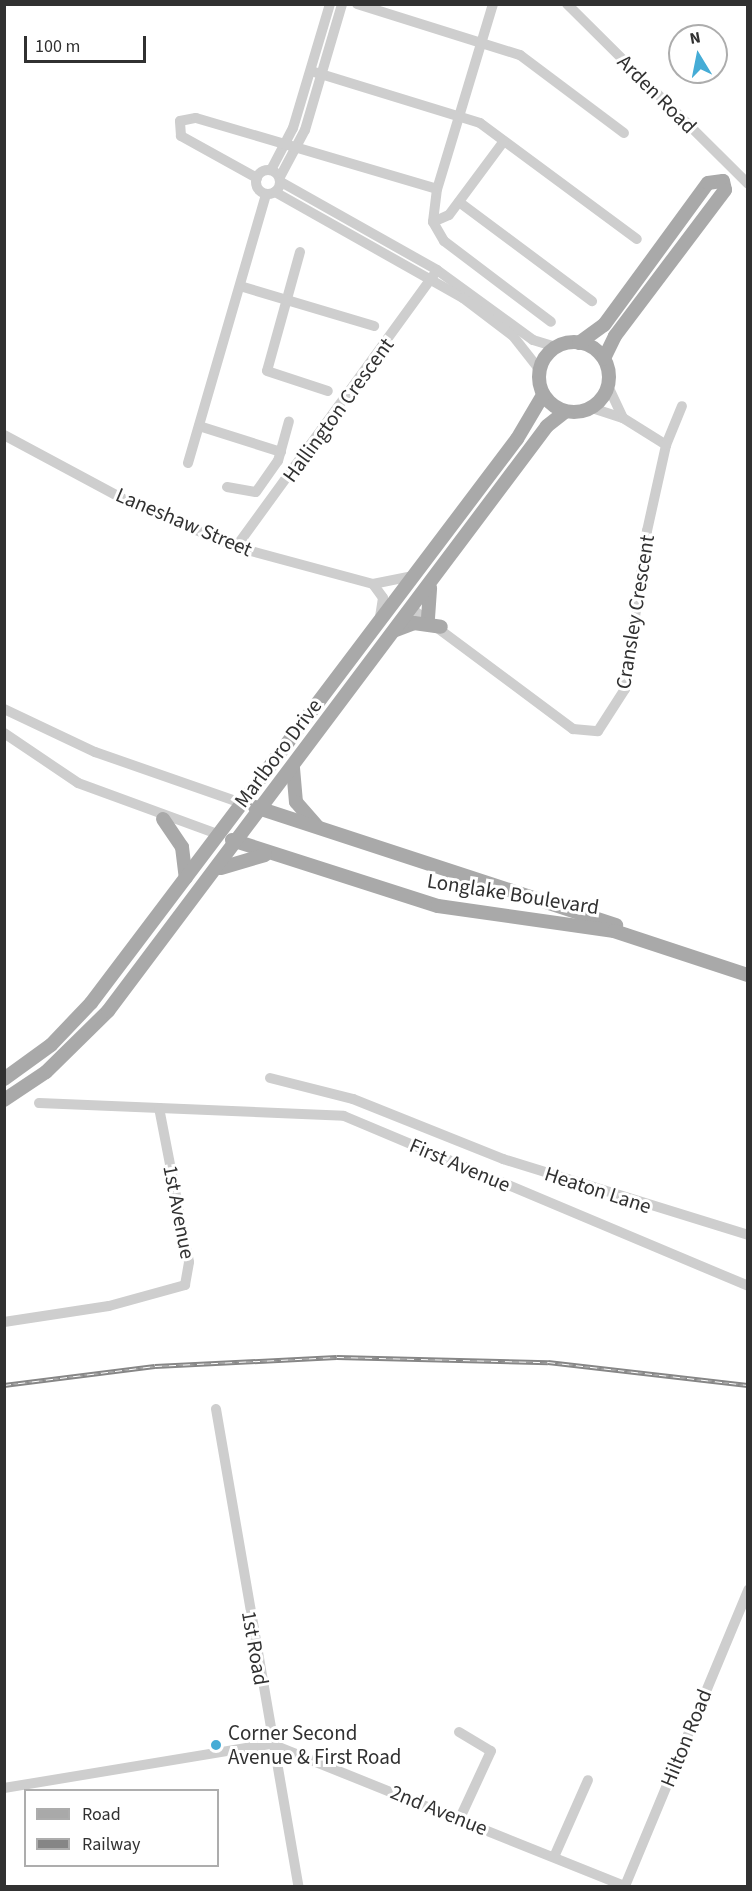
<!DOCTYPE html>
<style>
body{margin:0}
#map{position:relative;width:752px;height:1891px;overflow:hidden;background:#fff;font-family:"Source Sans 3",sans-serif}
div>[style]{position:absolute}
.minor>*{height:10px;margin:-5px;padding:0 5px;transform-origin:5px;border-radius:5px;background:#cecece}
.minor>.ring{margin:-5px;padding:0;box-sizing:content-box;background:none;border:10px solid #cecece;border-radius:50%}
.major>*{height:14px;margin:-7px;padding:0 7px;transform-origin:7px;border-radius:7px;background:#a9a9a9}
.major>.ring{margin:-7px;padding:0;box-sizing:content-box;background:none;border:14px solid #a9a9a9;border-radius:50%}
.rail>*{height:4.5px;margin-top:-2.25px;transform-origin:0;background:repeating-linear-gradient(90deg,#fff 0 7px,#868686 0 14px);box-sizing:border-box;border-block:2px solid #868686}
.dots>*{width:16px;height:16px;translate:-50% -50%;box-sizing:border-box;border:3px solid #fff;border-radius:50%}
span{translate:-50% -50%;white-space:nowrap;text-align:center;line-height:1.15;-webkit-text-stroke:6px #fff;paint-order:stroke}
.street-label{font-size:21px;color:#313131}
.poi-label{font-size:21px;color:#313131}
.left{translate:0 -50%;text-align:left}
.frame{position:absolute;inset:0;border:6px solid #313131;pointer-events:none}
.legend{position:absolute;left:24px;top:1789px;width:195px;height:78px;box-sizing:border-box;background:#fff;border:2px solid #adadad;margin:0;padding:8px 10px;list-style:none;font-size:18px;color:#313131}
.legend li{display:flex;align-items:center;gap:12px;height:30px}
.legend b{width:30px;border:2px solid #adadad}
.north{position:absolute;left:668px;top:24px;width:60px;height:60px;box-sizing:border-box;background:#fff;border:2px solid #adadad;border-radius:50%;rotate:350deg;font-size:16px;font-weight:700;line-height:24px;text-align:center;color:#313131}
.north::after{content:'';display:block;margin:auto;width:21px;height:27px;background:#45acd6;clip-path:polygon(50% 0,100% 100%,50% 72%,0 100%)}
.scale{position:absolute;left:24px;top:36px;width:122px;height:27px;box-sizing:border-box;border:3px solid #313131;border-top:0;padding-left:8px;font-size:18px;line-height:21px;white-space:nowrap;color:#313131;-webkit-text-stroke:4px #fff;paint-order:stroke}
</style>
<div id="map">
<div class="minor">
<i style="left:357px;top:4px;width:171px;rotate:17.4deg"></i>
<i style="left:520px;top:55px;width:130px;rotate:36.9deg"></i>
<i style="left:493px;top:4px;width:193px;rotate:106.8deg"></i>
<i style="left:437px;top:189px;width:33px;rotate:97deg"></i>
<i style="left:433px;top:222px;width:22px;rotate:60deg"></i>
<i style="left:444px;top:241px;width:134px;rotate:37.1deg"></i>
<i style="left:567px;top:4px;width:255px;rotate:44.8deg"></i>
<i style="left:311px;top:71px;width:177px;rotate:17.1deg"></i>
<i style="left:480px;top:123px;width:195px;rotate:36.5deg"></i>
<i class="ring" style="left:256px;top:170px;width:14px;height:14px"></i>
<i style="left:271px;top:170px;width:47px;rotate:-62.4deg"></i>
<i style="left:293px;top:128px;width:129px;rotate:-73.4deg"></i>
<i style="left:280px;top:177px;width:53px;rotate:-62deg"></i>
<i style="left:305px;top:130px;width:131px;rotate:-73.6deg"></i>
<i style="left:257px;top:178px;width:87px;rotate:-151.1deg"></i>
<i style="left:181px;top:136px;width:15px;rotate:-94deg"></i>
<i style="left:180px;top:121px;width:16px;rotate:-11deg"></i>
<i style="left:196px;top:118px;width:251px;rotate:16.4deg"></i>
<i style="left:281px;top:182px;width:179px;rotate:29.4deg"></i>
<i style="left:437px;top:270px;width:119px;rotate:36.1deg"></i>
<i style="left:533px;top:340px;width:24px;rotate:17deg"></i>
<i style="left:275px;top:192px;width:216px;rotate:29.4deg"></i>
<i style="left:463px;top:298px;width:63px;rotate:37.2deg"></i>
<i style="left:513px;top:336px;width:42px;rotate:51.8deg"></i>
<i style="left:459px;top:202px;width:166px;rotate:36.7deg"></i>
<i style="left:433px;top:222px;width:17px;rotate:-24deg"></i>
<i style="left:449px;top:215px;width:92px;rotate:-53.4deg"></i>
<i style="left:300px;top:252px;width:123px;rotate:105.5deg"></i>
<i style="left:267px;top:371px;width:64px;rotate:18.2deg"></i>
<i style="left:240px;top:286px;width:140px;rotate:16.6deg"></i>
<i style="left:608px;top:386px;width:35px;rotate:65deg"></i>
<i style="left:592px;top:408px;width:33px;rotate:18deg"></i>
<i style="left:623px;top:418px;width:51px;rotate:32.1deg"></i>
<i style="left:199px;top:426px;width:86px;rotate:17.6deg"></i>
<i style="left:4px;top:435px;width:137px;rotate:28.2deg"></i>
<i style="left:125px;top:500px;width:121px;rotate:22.9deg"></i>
<i style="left:236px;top:547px;width:142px;rotate:15.1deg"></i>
<i style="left:373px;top:584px;width:41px;rotate:-11.3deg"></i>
<i style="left:188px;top:463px;width:280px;rotate:-73.8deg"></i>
<i style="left:227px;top:487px;width:29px;rotate:10deg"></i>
<i style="left:256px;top:492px;width:38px;rotate:-55deg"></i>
<i style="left:278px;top:461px;width:41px;rotate:-74.6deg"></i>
<i style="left:236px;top:547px;width:342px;rotate:-54deg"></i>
<i style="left:373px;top:584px;width:17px;rotate:54deg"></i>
<i style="left:383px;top:598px;width:19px;rotate:99deg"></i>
<i style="left:412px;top:609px;width:201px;rotate:36.7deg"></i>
<i style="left:573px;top:729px;width:25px;rotate:5deg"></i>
<i style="left:598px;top:731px;width:50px;rotate:-57.3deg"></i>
<i style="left:625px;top:689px;width:160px;rotate:-82.1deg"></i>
<i style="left:647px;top:531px;width:88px;rotate:-77.5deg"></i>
<i style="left:666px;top:445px;width:42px;rotate:-67.7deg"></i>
<i style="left:4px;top:709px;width:101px;rotate:25.3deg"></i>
<i style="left:95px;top:752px;width:158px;rotate:19.2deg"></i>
<i style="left:4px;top:733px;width:89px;rotate:34deg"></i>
<i style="left:78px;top:783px;width:151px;rotate:20.1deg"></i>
<i style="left:270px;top:1078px;width:86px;rotate:14.2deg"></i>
<i style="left:353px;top:1099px;width:162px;rotate:21.8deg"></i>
<i style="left:503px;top:1159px;width:257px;rotate:17.2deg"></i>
<i style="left:39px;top:1103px;width:305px;rotate:2.4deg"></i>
<i style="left:344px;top:1116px;width:438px;rotate:22.8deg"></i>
<i style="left:4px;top:1322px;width:106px;rotate:-8.7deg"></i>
<i style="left:109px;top:1306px;width:79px;rotate:-15.4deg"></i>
<i style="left:185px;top:1285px;width:23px;rotate:-80deg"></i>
<i style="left:189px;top:1262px;width:157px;rotate:-101deg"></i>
<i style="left:216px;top:1409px;width:484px;rotate:80.2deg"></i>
<i style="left:459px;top:1732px;width:37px;rotate:31deg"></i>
<i style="left:491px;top:1751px;width:74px;rotate:114.8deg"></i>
<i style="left:4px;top:1788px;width:271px;rotate:-9.4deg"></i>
<i style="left:271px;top:1744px;width:380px;rotate:21.9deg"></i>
<i style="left:554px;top:1857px;width:84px;rotate:-66.2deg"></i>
<i style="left:625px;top:1886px;width:321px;rotate:-67.4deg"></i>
</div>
<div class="major">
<i class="ring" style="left:539px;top:342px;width:56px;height:56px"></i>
<i style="left:579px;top:343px;width:31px;rotate:-36deg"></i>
<i style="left:604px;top:325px;width:176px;rotate:-53.8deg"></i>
<i style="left:708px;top:183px;width:15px;rotate:-8deg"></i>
<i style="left:723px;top:181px;width:9px;rotate:77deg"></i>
<i style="left:725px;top:190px;width:183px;rotate:127deg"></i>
<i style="left:615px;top:336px;width:25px;rotate:116deg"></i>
<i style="left:428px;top:618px;width:30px;rotate:-86deg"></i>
<i style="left:396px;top:630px;width:19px;rotate:-21deg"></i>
<i style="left:414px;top:623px;width:27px;rotate:8deg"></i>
<i style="left:293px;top:768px;width:34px;rotate:85deg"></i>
<i style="left:296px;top:802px;width:32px;rotate:49deg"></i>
<i style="left:255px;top:807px;width:380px;rotate:18.1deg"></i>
<i style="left:163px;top:819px;width:34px;rotate:56deg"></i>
<i style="left:182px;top:847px;width:31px;rotate:83deg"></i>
<i style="left:232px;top:840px;width:216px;rotate:17.8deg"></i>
<i style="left:438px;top:906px;width:178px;rotate:8.1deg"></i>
<i style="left:614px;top:931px;width:141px;rotate:18.2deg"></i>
<i style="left:221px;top:868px;width:46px;rotate:-16.5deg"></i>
<i style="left:4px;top:1079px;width:58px;rotate:-35.9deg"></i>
<i style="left:51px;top:1045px;width:58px;rotate:-46.4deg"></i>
<i style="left:91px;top:1003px;width:707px;rotate:-52.94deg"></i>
<i style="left:517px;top:439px;width:51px;rotate:-59.4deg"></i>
<i style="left:4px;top:1100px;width:50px;rotate:-33.7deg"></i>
<i style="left:46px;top:1072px;width:87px;rotate:-44.5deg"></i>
<i style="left:108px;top:1011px;width:731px;rotate:-53.11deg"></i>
<i style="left:547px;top:426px;width:23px;rotate:-38deg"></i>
</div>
<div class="rail">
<i style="left:4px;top:1385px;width:152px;rotate:-7.2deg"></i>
<i style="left:155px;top:1366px;width:182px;rotate:-2.8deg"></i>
<i style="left:337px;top:1357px;width:211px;rotate:1.4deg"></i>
<i style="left:548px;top:1362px;width:201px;rotate:6.6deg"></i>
</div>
<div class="dots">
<i style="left:216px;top:1745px;background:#45acd6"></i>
</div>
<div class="street-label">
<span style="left:657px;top:94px;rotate:45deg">Arden Road</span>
<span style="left:338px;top:410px;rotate:-54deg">Hallington Crescent</span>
<span style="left:184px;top:522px;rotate:23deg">Laneshaw Street</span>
<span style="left:635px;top:612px;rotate:-81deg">Cransley Crescent</span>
<span style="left:278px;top:753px;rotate:-53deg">Marlboro Drive</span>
<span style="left:513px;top:894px;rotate:9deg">Longlake Boulevard</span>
<span style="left:460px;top:1165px;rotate:23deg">First Avenue</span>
<span style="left:598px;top:1190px;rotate:18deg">Heaton Lane</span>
<span style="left:179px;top:1212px;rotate:79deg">1st Avenue</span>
<span style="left:255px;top:1648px;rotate:80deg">1st Road</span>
<span style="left:686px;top:1738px;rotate:-68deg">Hilton Road</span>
<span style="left:439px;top:1810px;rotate:22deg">2nd Avenue</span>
</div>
<div class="poi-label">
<span class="left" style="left:228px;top:1745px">Corner Second<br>Avenue &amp; First Road</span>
</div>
<div class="frame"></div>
<ul class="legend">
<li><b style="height:8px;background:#a9a9a9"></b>Road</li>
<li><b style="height:8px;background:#868686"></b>Railway</li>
</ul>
<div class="north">N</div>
<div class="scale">100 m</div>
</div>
